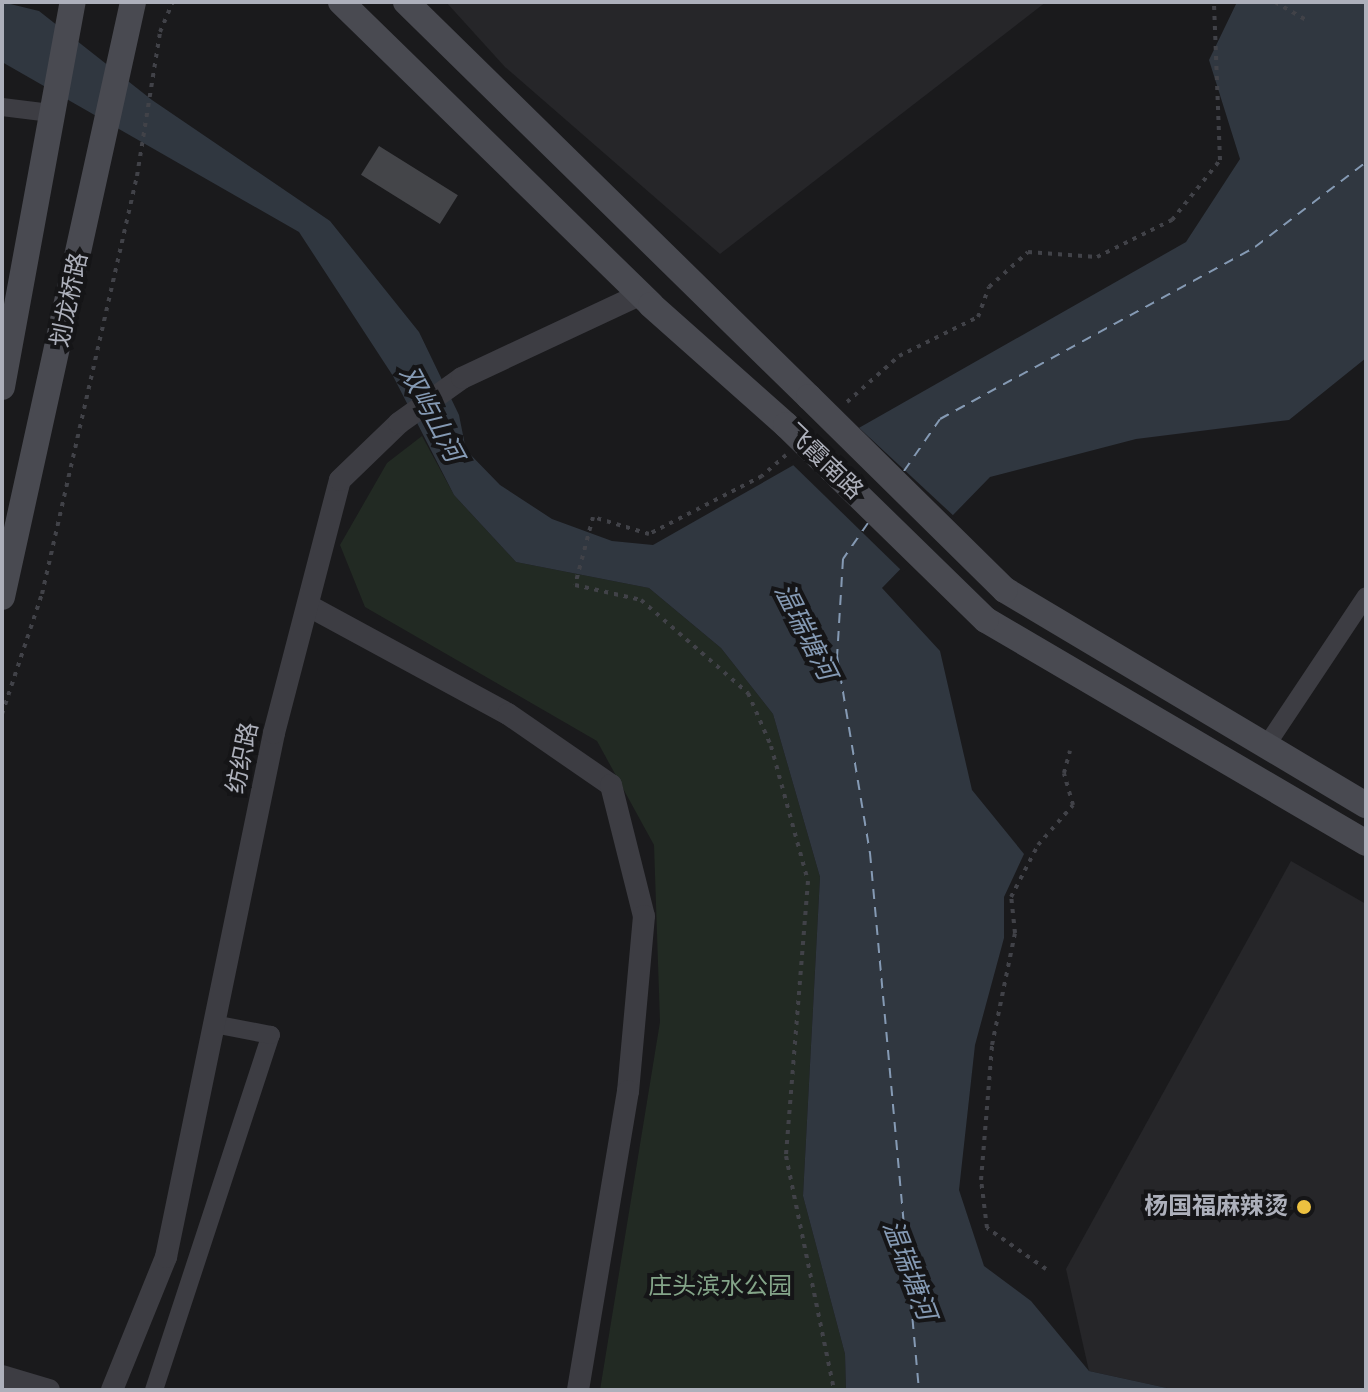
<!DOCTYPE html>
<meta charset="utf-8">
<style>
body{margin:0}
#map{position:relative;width:1368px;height:1392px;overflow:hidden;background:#1a1a1c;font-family:"Fira Sans Condensed","Noto Sans SC",sans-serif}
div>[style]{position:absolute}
.built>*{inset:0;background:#262629}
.green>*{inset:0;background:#222a23}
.water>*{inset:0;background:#303740}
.pier>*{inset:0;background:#1a1a1c}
.ferry>*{height:2px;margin-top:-1px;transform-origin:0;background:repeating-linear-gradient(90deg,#859ab4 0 10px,transparent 0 18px)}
.building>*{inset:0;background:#444549;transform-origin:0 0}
.path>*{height:4px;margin-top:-2px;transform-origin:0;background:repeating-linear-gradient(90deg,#414248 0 4px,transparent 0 10px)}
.minor>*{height:18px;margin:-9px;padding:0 9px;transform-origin:9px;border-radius:9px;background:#3d3d43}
.tertiary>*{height:22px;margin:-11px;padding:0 11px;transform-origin:11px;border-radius:11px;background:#3d3d43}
.secondary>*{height:26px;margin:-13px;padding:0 13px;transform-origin:13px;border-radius:13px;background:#494a51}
.secondary-bridge>*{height:26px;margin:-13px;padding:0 13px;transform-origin:13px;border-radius:13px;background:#494a51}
.dots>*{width:22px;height:22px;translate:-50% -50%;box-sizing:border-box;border:4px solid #151517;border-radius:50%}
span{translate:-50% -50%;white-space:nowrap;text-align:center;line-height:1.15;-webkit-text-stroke:8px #151517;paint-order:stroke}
.street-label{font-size:24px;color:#adb0bb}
.poi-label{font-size:24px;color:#adb0bb;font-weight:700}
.right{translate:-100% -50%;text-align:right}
.park-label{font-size:24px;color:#84a589}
.water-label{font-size:26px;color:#859ab4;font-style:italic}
.frame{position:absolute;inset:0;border:4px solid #adb0bb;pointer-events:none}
</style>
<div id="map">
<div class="built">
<i style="clip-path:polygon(446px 2px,1046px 2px,720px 254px,505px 67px)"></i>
<i style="clip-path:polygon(1291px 861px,1366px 904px,1366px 1390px,1176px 1390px,1089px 1371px,1066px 1269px)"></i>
</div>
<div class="green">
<i style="clip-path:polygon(422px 436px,454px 495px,516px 562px,649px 588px,721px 648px,773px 714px,820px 877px,803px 1196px,845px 1354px,846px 1390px,600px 1390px,660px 1022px,654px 845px,597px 741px,365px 607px,340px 545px,387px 463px)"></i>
</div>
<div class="water">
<i style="clip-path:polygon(2px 2px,39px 11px,152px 100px,330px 221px,419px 332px,459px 415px,466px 450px,500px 485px,552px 519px,612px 541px,653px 545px,1186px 242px,1240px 159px,1209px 60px,1237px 2px,1366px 2px,1366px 358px,1289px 420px,1136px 439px,990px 477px,882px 588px,940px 651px,972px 790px,1024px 854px,1004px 897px,1004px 938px,975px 1045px,959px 1190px,984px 1266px,1031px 1301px,1089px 1371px,1176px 1390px,846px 1390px,845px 1354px,803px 1196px,820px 877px,773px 714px,721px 648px,649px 588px,516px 562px,454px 495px,393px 376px,299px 232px,2px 62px)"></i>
</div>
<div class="pier">
<i style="clip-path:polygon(856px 425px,956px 518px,903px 572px,790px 462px)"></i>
</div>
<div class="ferry">
<i style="left:904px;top:471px;width:63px;rotate:-55.3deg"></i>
<i style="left:940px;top:419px;width:359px;rotate:-28.6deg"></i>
<i style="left:1255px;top:247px;width:140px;rotate:-37.4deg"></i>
<i style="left:868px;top:523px;width:44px;rotate:124.8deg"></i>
<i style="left:843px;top:559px;width:97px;rotate:93.5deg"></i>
<i style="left:837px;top:656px;width:200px;rotate:80.5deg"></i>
<i style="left:870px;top:853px;width:539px;rotate:84.79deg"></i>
</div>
<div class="building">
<i style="left:379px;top:146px;width:93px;height:34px;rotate:32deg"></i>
</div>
<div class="path">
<i style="left:1275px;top:2px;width:39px;rotate:30deg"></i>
<i style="left:847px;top:402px;width:69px;rotate:-41.5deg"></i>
<i style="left:899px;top:356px;width:88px;rotate:-26.3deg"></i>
<i style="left:978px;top:317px;width:32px;rotate:-70deg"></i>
<i style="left:989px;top:287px;width:52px;rotate:-41.9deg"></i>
<i style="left:1028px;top:252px;width:69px;rotate:4.1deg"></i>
<i style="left:1097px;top:257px;width:84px;rotate:-26.3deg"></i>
<i style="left:1172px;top:220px;width:77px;rotate:-51.3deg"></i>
<i style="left:1220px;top:160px;width:158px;rotate:-92.2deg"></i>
<i style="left:786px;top:455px;width:32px;rotate:139deg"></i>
<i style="left:762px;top:476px;width:127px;rotate:152.8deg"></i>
<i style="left:649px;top:534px;width:59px;rotate:-163.1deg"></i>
<i style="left:593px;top:517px;width:70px;rotate:104.8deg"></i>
<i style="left:575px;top:585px;width:68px;rotate:12.8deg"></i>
<i style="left:641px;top:600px;width:142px;rotate:41deg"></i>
<i style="left:748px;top:693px;width:58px;rotate:66.5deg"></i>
<i style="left:771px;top:746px;width:140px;rotate:74.7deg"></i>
<i style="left:808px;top:881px;width:276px;rotate:94.6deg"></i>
<i style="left:786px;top:1156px;width:239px;rotate:78.4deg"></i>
<i style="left:2px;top:714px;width:126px;rotate:-71.6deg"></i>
<i style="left:42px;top:594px;width:429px;rotate:-77.2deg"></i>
<i style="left:137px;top:176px;width:146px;rotate:-80.9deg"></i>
<i style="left:160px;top:32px;width:33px;rotate:-67deg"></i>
<i style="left:1046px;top:1269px;width:72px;rotate:-145.2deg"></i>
<i style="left:987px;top:1228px;width:48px;rotate:-97.1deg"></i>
<i style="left:981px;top:1180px;width:135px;rotate:-85.3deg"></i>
<i style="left:992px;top:1045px;width:114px;rotate:-78.4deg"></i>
<i style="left:1015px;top:933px;width:36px;rotate:-96deg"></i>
<i style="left:1011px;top:897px;width:59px;rotate:-62.6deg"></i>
<i style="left:1038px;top:845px;width:53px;rotate:-48.8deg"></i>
<i style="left:1073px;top:805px;width:33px;rotate:-106deg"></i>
<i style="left:1064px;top:773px;width:23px;rotate:-75deg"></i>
</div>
<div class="minor">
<i style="left:2px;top:107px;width:49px;rotate:7deg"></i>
<i style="left:1266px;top:746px;width:180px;rotate:-56.3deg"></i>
<i style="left:154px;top:1390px;width:374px;rotate:-71.8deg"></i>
<i style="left:271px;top:1035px;width:53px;rotate:-169.1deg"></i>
</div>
<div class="tertiary">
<i style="left:309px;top:606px;width:226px;rotate:28.5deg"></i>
<i style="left:508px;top:714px;width:125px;rotate:34.6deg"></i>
<i style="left:611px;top:785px;width:135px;rotate:75.9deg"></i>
<i style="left:644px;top:916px;width:176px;rotate:95.2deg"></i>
<i style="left:628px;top:1091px;width:303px;rotate:99.5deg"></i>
<i style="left:2px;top:1376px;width:49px;rotate:16.6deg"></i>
<i style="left:112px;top:1390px;width:144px;rotate:-67.9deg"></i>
<i style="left:166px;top:1257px;width:535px;rotate:-78.35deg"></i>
<i style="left:274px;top:733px;width:261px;rotate:-75.4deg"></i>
<i style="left:340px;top:480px;width:82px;rotate:-44deg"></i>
<i style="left:399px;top:423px;width:77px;rotate:-35.5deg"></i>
<i style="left:462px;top:378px;width:198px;rotate:-25.1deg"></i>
</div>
<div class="secondary">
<i style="left:341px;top:2px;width:433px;rotate:44.3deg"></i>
<i style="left:651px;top:305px;width:181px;rotate:41.6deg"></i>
<i style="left:406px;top:2px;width:564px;rotate:44.43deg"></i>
<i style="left:2px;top:387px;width:391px;rotate:-79.6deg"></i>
<i style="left:1005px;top:590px;width:420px;rotate:30.8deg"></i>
<i style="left:2px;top:597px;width:609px;rotate:-77.58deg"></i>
<i style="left:986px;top:620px;width:441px;rotate:30.4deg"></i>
</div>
<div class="secondary-bridge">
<i style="left:809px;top:397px;width:275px;rotate:44.6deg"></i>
<i style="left:786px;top:425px;width:279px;rotate:44.3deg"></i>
</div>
<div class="dots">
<i style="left:1304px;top:1207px;background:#edc140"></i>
</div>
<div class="street-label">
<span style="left:70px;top:300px;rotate:-78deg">划龙桥路</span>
<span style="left:824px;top:462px;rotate:44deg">飞霞南路</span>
<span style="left:243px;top:758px;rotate:-78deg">纺织路</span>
</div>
<div class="poi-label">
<span class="right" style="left:1288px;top:1207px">杨国福麻辣烫</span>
</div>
<div class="park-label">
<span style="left:720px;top:1287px">庄头滨水公园</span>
</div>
<div class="water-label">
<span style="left:431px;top:414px;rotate:62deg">双屿山河</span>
<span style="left:805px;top:632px;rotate:63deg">温瑞塘河</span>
<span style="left:909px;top:1270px;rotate:69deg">温瑞塘河</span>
</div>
<div class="frame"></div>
</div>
